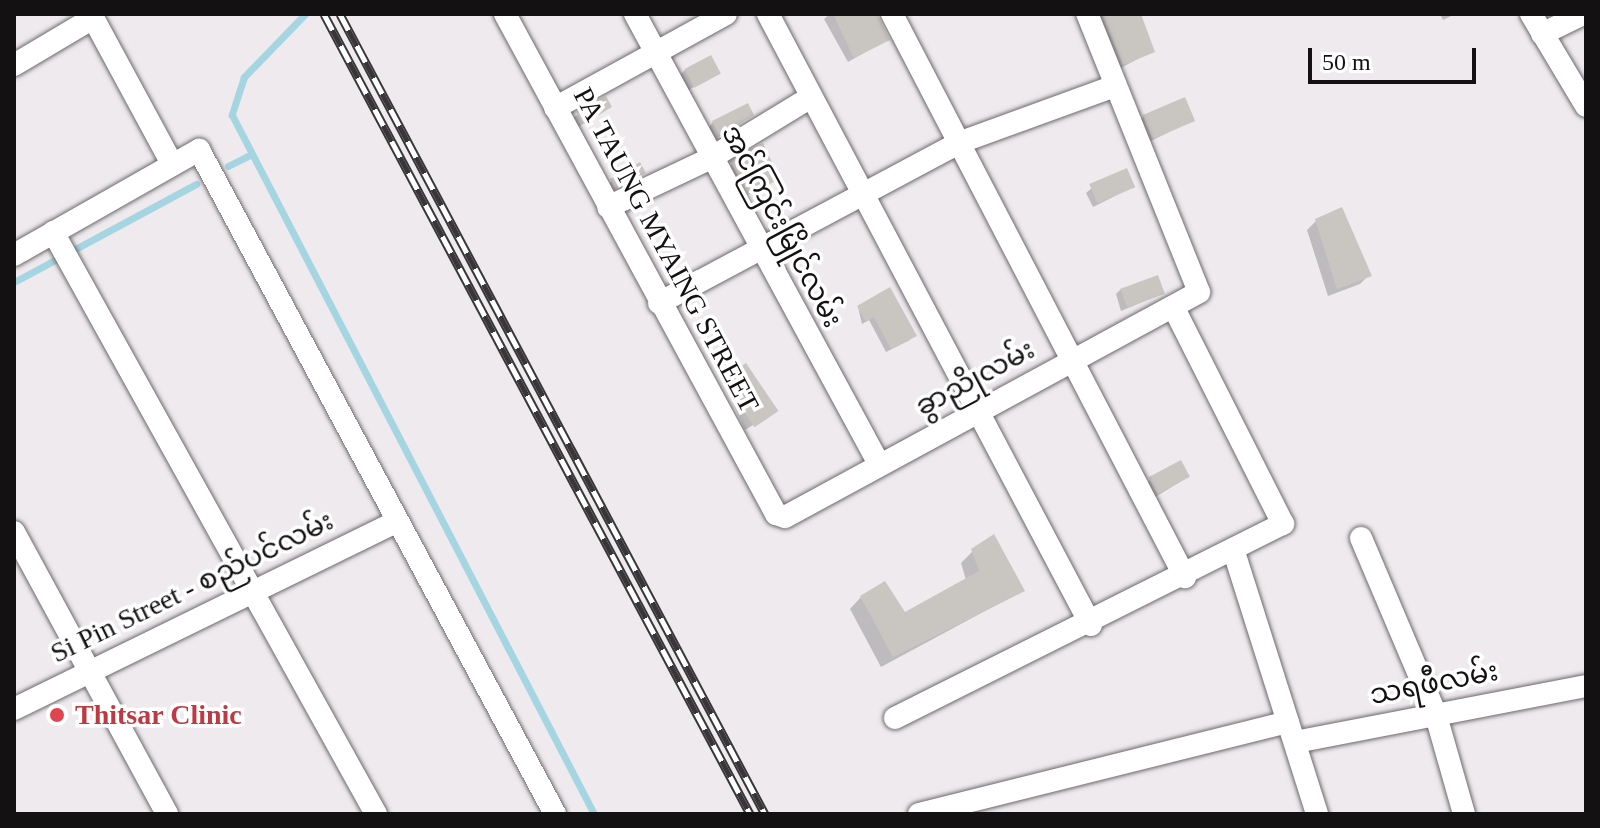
<!DOCTYPE html>
<meta charset="utf-8">
<style>
body{margin:0}
#map{position:relative;width:1600px;height:828px;overflow:hidden;background:#eeeaee;font-family:"Times New Roman","Noto Sans Myanmar",serif}
div>[style]{position:absolute}
.shadow>*{inset:0;background:#0003}
.stream>*{height:7px;margin:-3.5px;padding:0 3.5px;transform-origin:3.5px;border-radius:3.5px;background:#a5d5e1}
.building>*{inset:0;background:#c9c6c2;transform-origin:0 0}
.roads{filter:drop-shadow(0 0 2px #6d696c) drop-shadow(0 0 2px #6d696c)}
.minor>*{height:22px;margin:-11px;padding:0 11px;transform-origin:11px;border-radius:11px;background:#fff}
.rail>*{height:9px;margin-top:-4.5px;transform-origin:0;background:repeating-linear-gradient(90deg,#fff 0 18px,#383637 0 36px);box-sizing:border-box;border-block:2px solid #383637}
.dots>*{width:22px;height:22px;translate:-50% -50%;box-sizing:border-box;border:4px solid #fff;border-radius:50%}
span{translate:-50% -50%;white-space:nowrap;text-align:center;line-height:1.15;-webkit-text-stroke:7px #fff;paint-order:stroke}
.street-label{font-size:28px;color:#131112}
.health-label{font-size:28px;color:#be3a42;font-weight:700}
.left{translate:0 -50%;text-align:left}
.frame{position:absolute;inset:0;border:16px solid #131112;pointer-events:none}
.scale{position:absolute;left:1308px;top:48px;width:168px;height:36px;box-sizing:border-box;border:4px solid #131112;border-top:0;padding-left:10px;font-size:24px;line-height:28px;white-space:nowrap;color:#131112;-webkit-text-stroke:6px #fff;paint-order:stroke}
</style>
<div id="map">
<div class="shadow">
<i style="clip-path:polygon(830px 14px,873px 14px,887px 40px,848px 62px,824px 19px)"></i>
<i style="clip-path:polygon(1085px 14px,1139px 14px,1153px 51px,1113px 72px)"></i>
<i style="clip-path:polygon(1440px 14px,1455px 14px,1443px 20px)"></i>
<i style="clip-path:polygon(685px 70px,718px 73px,687px 91px,679px 76px)"></i>
<i style="clip-path:polygon(610px 106px,577px 128px,572px 119px,578px 114px)"></i>
<i style="clip-path:polygon(751px 115px,714px 140px,708px 128px,713px 122px)"></i>
<i style="clip-path:polygon(1144px 116px,1193px 120px,1147px 143px,1138px 122px)"></i>
<i style="clip-path:polygon(733px 163px,777px 179px,742px 198px,728px 169px)"></i>
<i style="clip-path:polygon(644px 173px,609px 192px,606px 186px,612px 181px)"></i>
<i style="clip-path:polygon(1133px 187px,1093px 207px,1086px 193px,1092px 188px)"></i>
<i style="clip-path:polygon(1316px 221px,1369px 275px,1360px 284px,1328px 296px,1307px 230px)"></i>
<i style="clip-path:polygon(1121px 289px,1162px 294px,1121px 311px,1116px 294px)"></i>
<i style="clip-path:polygon(858px 307px,910px 340px,886px 352px,869px 320px,862px 324px)"></i>
<i style="clip-path:polygon(722px 378px,776px 411px,745px 430px)"></i>
<i style="clip-path:polygon(1188px 477px,1152px 499px,1145px 485px,1150px 480px)"></i>
<i style="clip-path:polygon(973px 551px,1022px 591px,881px 667px,850px 609px,861px 597px,904px 615px,966px 580px,961px 563px)"></i>
</div>
<div class="stream">
<i style="left:305px;top:14px;width:88px;rotate:134.1deg"></i>
<i style="left:244px;top:77px;width:40px;rotate:108deg"></i>
<i style="left:232px;top:115px;width:787px;rotate:62.62deg"></i>
<i style="left:228px;top:166px;width:22px;rotate:-27deg"></i>
<i style="left:14px;top:282px;width:207px;rotate:-28.3deg"></i>
</div>
<div class="building">
<i style="clip-path:polygon(833px 14px,877px 14px,890px 40px,854px 58px)"></i>
<i style="clip-path:polygon(1102px 14px,1141px 14px,1155px 52px,1123px 65px)"></i>
<i style="left:711px;top:55px;width:21px;height:30px;rotate:62deg"></i>
<i style="clip-path:polygon(606px 96px,612px 107px,584px 124px,576px 112px)"></i>
<i style="left:1185px;top:97px;width:26px;height:46px;rotate:67deg"></i>
<i style="clip-path:polygon(748px 103px,754px 115px,720px 136px,712px 121px)"></i>
<i style="left:763px;top:143px;width:40px;height:37px;rotate:65deg"></i>
<i style="clip-path:polygon(640px 162px,646px 173px,615px 188px,610px 179px)"></i>
<i style="left:1127px;top:168px;width:21px;height:41px;rotate:67deg"></i>
<i style="clip-path:polygon(1342px 207px,1372px 276px,1337px 289px,1315px 219px)"></i>
<i style="left:1158px;top:275px;width:20px;height:40px;rotate:70deg"></i>
<i style="clip-path:polygon(890px 287px,917px 336px,891px 349px,874px 317px,866px 322px,857px 306px)"></i>
<i style="left:746px;top:363px;width:58px;height:29px;rotate:56deg"></i>
<i style="left:1181px;top:460px;width:19px;height:37px;rotate:62deg"></i>
<i style="clip-path:polygon(994px 534px,1025px 591px,893px 657px,860px 596px,885px 581px,905px 612px,979px 571px,971px 549px)"></i>
</div>
<div class="roads">
<div class="minor">
<i style="left:91px;top:14px;width:170px;rotate:61.6deg"></i>
<i style="left:505px;top:14px;width:569px;rotate:61.54deg"></i>
<i style="left:776px;top:514px;width:9px;rotate:18deg"></i>
<i style="left:785px;top:517px;width:471px;rotate:-28.5deg"></i>
<i style="left:1199px;top:292px;width:300px;rotate:-111.9deg"></i>
<i style="left:635px;top:14px;width:512px;rotate:61.53deg"></i>
<i style="left:768px;top:14px;width:691px;rotate:62.14deg"></i>
<i style="left:892px;top:14px;width:635px;rotate:62.51deg"></i>
<i style="left:1531px;top:14px;width:107px;rotate:59.1deg"></i>
<i style="left:1542px;top:34px;width:46px;rotate:-26deg"></i>
<i style="left:14px;top:65px;width:92px;rotate:-30.7deg"></i>
<i style="left:555px;top:108px;width:195px;rotate:-28.8deg"></i>
<i style="left:608px;top:207px;width:114px;rotate:-25.4deg"></i>
<i style="left:711px;top:158px;width:117px;rotate:-31.4deg"></i>
<i style="left:53px;top:232px;width:666px;rotate:60.97deg"></i>
<i style="left:14px;top:255px;width:213px;rotate:-29.6deg"></i>
<i style="left:199px;top:150px;width:753px;rotate:61.8deg"></i>
<i style="left:659px;top:303px;width:342px;rotate:-28.1deg"></i>
<i style="left:961px;top:142px;width:164px;rotate:-20deg"></i>
<i style="left:14px;top:532px;width:321px;rotate:61.5deg"></i>
<i style="left:1361px;top:538px;width:189px;rotate:67deg"></i>
<i style="left:1435px;top:712px;width:106px;rotate:74.1deg"></i>
<i style="left:1234px;top:552px;width:275px;rotate:72.4deg"></i>
<i style="left:14px;top:709px;width:427px;rotate:-26.1deg"></i>
<i style="left:895px;top:718px;width:434px;rotate:-26.6deg"></i>
<i style="left:1283px;top:524px;width:242px;rotate:-116.8deg"></i>
<i style="left:1295px;top:742px;width:296px;rotate:-10.9deg"></i>
<i style="left:919px;top:814px;width:380px;rotate:-14deg"></i>
</div>
</div>
<div class="rail">
<i style="left:324px;top:14px;width:906px;rotate:61.96deg"></i>
<i style="left:340px;top:14px;width:906px;rotate:62.02deg"></i>
</div>
<div class="dots">
<i style="left:57px;top:715px;background:#e0444e"></i>
</div>
<div class="street-label">
<span style="left:782px;top:226px;rotate:62deg">အင်ကြင်းမြိုင်လမ်း</span>
<span style="left:666px;top:250px;rotate:62deg">PA TAUNG MYAING STREET</span>
<span style="left:975px;top:378px;rotate:-28deg">ခွာညိုလမ်း</span>
<span style="left:192px;top:587px;rotate:-26deg">Si Pin Street - စည်ပင်လမ်း</span>
<span style="left:1434px;top:683px;rotate:-11deg">သရဖီလမ်း</span>
</div>
<div class="health-label">
<span class="left" style="left:75px;top:715px">Thitsar Clinic</span>
</div>
<div class="frame"></div>
<div class="scale">50 m</div>
</div>
